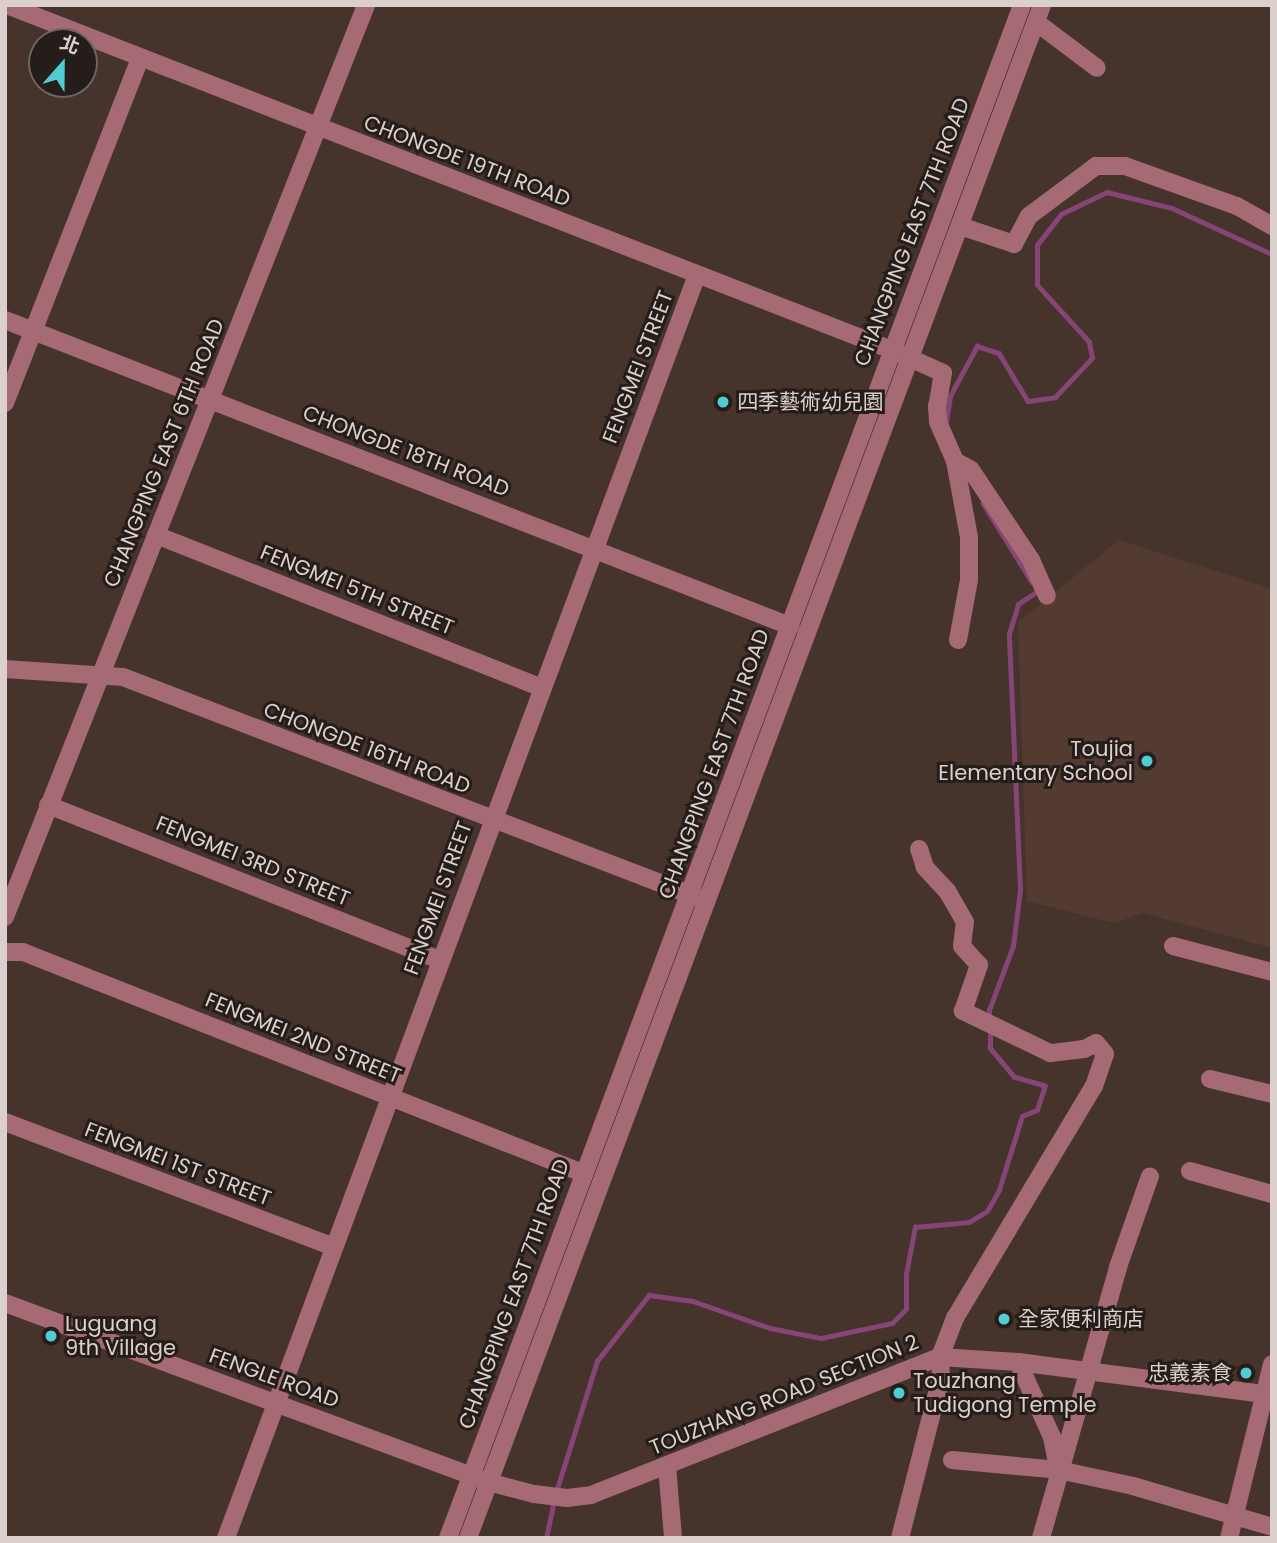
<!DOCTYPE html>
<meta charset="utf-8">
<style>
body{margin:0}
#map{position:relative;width:1277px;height:1543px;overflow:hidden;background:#45332c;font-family:Poppins,"Noto Sans TC",sans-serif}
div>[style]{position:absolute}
.built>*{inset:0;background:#543b32}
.stream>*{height:4.5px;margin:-2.25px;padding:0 2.25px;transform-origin:2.25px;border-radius:2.25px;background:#864576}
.minor>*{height:18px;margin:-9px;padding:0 9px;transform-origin:9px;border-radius:9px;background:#a56a74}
.dots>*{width:19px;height:19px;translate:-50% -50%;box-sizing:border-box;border:4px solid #251d1a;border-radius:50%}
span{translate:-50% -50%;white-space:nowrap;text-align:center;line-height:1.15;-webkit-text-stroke:6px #251d1a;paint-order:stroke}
.street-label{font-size:21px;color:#dcd0cc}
.poi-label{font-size:21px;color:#dcd0cc}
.left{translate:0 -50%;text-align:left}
.right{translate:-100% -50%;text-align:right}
.frame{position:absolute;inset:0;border:7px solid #dcd0cc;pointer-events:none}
.north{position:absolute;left:28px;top:28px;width:70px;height:70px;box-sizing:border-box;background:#251d1a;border:2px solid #6e6561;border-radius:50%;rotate:21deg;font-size:19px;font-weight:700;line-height:28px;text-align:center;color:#dcd0cc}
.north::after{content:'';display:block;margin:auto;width:24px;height:32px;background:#51ccd2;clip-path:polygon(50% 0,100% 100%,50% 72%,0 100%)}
</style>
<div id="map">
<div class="built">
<i style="clip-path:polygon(1119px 540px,1272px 589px,1272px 948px,1143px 913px,1114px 923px,1027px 901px,1018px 622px)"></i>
</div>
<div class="stream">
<i style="left:946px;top:422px;width:26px;rotate:-81deg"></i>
<i style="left:950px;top:396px;width:57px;rotate:-61.6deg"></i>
<i style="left:977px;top:346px;width:23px;rotate:18deg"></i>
<i style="left:999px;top:353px;width:56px;rotate:58.9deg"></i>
<i style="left:1028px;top:401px;width:27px;rotate:-8deg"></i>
<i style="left:1055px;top:397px;width:54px;rotate:-46.5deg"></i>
<i style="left:1092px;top:358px;width:16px;rotate:-101deg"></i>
<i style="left:1089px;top:342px;width:77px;rotate:-132.4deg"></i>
<i style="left:1037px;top:285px;width:40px;rotate:-90deg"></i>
<i style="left:1037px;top:245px;width:39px;rotate:-52deg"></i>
<i style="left:1061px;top:214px;width:51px;rotate:-25.6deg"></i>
<i style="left:1107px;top:192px;width:67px;rotate:13.8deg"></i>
<i style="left:1172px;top:208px;width:110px;rotate:24.7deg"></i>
<i style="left:983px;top:503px;width:93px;rotate:58.2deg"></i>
<i style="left:989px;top:1017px;width:7px;rotate:-90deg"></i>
<i style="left:989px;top:1010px;width:68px;rotate:-69.4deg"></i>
<i style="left:1013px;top:946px;width:56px;rotate:-82.9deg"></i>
<i style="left:1020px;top:890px;width:256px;rotate:-92.5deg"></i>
<i style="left:1009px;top:634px;width:31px;rotate:-73deg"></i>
<i style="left:1018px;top:604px;width:24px;rotate:-33deg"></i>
<i style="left:1038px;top:591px;width:3px;rotate:-135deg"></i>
<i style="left:556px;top:1492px;width:137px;rotate:-72.6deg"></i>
<i style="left:597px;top:1361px;width:84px;rotate:-51.8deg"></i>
<i style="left:649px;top:1295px;width:44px;rotate:7.8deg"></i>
<i style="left:693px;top:1301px;width:82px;rotate:19.3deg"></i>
<i style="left:770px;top:1328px;width:52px;rotate:11.1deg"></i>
<i style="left:821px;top:1338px;width:73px;rotate:-11.9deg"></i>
<i style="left:892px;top:1323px;width:20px;rotate:-45deg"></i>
<i style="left:906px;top:1309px;width:35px;rotate:-90deg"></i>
<i style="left:906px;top:1274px;width:48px;rotate:-79.2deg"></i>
<i style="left:915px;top:1227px;width:54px;rotate:-5.3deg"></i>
<i style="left:969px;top:1222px;width:21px;rotate:-31deg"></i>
<i style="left:987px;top:1211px;width:24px;rotate:-60deg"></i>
<i style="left:999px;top:1190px;width:77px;rotate:-72.7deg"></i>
<i style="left:1022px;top:1116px;width:16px;rotate:-22deg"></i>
<i style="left:1037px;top:1110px;width:25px;rotate:-72deg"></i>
<i style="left:1045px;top:1086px;width:32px;rotate:-164deg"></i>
<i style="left:1014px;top:1077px;width:38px;rotate:-130deg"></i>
<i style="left:990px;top:1048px;width:19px;rotate:-90deg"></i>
<i style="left:546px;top:1538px;width:38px;rotate:-78deg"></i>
</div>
<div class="minor">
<i style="left:7px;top:5px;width:950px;rotate:21.3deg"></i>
<i style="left:892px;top:350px;width:56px;rotate:24.3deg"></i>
<i style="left:943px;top:373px;width:34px;rotate:100deg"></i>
<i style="left:937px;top:406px;width:16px;rotate:86deg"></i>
<i style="left:938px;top:422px;width:43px;rotate:66.4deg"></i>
<i style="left:955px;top:461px;width:77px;rotate:79.6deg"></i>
<i style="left:969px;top:537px;width:43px;rotate:90deg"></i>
<i style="left:969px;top:580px;width:61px;rotate:100.4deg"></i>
<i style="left:1036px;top:22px;width:76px;rotate:37deg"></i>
<i style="left:960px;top:226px;width:57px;rotate:18.4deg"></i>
<i style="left:1014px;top:244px;width:32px;rotate:-62deg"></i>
<i style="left:1029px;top:216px;width:84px;rotate:-36.7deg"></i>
<i style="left:1096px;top:166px;width:29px"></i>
<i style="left:1125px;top:166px;width:119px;rotate:19.7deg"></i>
<i style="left:1237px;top:206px;width:40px;rotate:29.7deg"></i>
<i style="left:5px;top:320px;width:843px;rotate:21.3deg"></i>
<i style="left:5px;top:403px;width:370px;rotate:-68.6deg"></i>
<i style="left:955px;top:461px;width:18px;rotate:29deg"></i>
<i style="left:971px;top:470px;width:108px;rotate:56.3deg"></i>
<i style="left:1031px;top:560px;width:39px;rotate:66deg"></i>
<i style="left:156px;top:535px;width:415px;rotate:21.6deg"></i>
<i style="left:5px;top:669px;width:118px;rotate:3.9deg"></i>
<i style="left:123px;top:677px;width:617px;rotate:20.99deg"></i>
<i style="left:48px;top:805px;width:422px;rotate:21.6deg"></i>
<i style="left:5px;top:917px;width:981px;rotate:-68.4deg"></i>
<i style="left:1173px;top:946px;width:102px;rotate:14.7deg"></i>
<i style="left:5px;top:952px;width:18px"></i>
<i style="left:23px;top:952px;width:602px;rotate:21.54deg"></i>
<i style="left:1210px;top:1079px;width:64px;rotate:13.6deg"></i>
<i style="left:5px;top:1122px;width:352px;rotate:20.8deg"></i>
<i style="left:1190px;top:1171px;width:85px;rotate:15.7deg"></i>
<i style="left:5px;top:1303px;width:515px;rotate:20.33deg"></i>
<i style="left:488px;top:1482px;width:48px;rotate:14.6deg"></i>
<i style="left:534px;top:1494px;width:33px;rotate:7deg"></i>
<i style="left:567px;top:1498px;width:24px;rotate:-7deg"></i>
<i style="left:591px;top:1495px;width:375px;rotate:-21.6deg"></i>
<i style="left:940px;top:1357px;width:78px;rotate:3.7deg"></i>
<i style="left:1018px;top:1362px;width:256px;rotate:7.4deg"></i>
<i style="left:1018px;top:1362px;width:82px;rotate:65.6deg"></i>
<i style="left:1052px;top:1437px;width:31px;rotate:79deg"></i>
<i style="left:952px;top:1460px;width:107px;rotate:5.3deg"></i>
<i style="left:1059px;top:1470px;width:76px;rotate:12.2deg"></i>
<i style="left:1133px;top:1486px;width:145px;rotate:16.4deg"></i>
<i style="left:667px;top:1466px;width:72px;rotate:85.2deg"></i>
<i style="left:226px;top:1538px;width:1348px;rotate:-69.55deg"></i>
<i style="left:448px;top:1538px;width:1637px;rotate:-69.47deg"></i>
<i style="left:468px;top:1538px;width:1637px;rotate:-69.47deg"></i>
<i style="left:900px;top:1538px;width:166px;rotate:-75.7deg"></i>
<i style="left:941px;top:1377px;width:20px;rotate:-93deg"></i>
<i style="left:940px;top:1357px;width:42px;rotate:-69deg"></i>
<i style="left:955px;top:1318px;width:270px;rotate:-59.1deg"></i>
<i style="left:1094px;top:1086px;width:34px;rotate:-71deg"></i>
<i style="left:1105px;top:1054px;width:14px;rotate:-129deg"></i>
<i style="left:1096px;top:1043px;width:13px;rotate:153deg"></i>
<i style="left:1084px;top:1049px;width:34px;rotate:173deg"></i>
<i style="left:1050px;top:1053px;width:97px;rotate:-154.2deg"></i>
<i style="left:963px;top:1011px;width:49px;rotate:-70.8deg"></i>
<i style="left:979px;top:965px;width:25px;rotate:-132deg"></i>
<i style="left:962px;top:946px;width:24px;rotate:-83deg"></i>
<i style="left:965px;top:922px;width:36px;rotate:-120deg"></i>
<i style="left:947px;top:891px;width:33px;rotate:-133deg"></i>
<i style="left:925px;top:867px;width:19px;rotate:-108deg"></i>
<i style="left:1041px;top:1538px;width:282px;rotate:-74.1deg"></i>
<i style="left:1118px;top:1267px;width:96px;rotate:-70.6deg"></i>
<i style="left:1229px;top:1538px;width:179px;rotate:-76.1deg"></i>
</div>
<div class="dots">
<i style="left:723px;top:402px;background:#51ccd2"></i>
<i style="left:1147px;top:761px;background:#51ccd2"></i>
<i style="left:1004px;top:1319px;background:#51ccd2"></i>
<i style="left:51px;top:1336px;background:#51ccd2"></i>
<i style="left:1246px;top:1373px;background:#51ccd2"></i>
<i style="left:899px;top:1393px;background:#51ccd2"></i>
</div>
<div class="street-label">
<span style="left:467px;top:161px;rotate:21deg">CHONGDE 19TH ROAD</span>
<span style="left:912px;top:232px;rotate:-69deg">CHANGPING EAST 7TH ROAD</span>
<span style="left:638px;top:367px;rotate:-69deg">FENGMEI STREET</span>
<span style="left:406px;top:451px;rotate:21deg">CHONGDE 18TH ROAD</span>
<span style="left:164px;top:453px;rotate:-68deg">CHANGPING EAST 6TH ROAD</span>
<span style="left:357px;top:590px;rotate:22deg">FENGMEI 5TH STREET</span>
<span style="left:367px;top:748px;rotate:21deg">CHONGDE 16TH ROAD</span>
<span style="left:714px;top:764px;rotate:-70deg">CHANGPING EAST 7TH ROAD</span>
<span style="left:253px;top:861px;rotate:22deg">FENGMEI 3RD STREET</span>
<span style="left:438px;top:898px;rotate:-70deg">FENGMEI STREET</span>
<span style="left:303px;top:1038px;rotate:22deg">FENGMEI 2ND STREET</span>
<span style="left:178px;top:1164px;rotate:21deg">FENGMEI 1ST STREET</span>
<span style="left:514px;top:1294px;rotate:-70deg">CHANGPING EAST 7TH ROAD</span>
<span style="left:274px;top:1378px;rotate:20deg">FENGLE ROAD</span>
<span style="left:784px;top:1395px;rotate:-22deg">TOUZHANG ROAD SECTION 2</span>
</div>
<div class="poi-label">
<span class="left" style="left:737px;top:402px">四季藝術幼兒園</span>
<span class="right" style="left:1133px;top:761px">Toujia<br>Elementary School</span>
<span class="left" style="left:1018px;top:1319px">全家便利商店</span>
<span class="left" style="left:65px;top:1336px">Luguang<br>9th Village</span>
<span class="right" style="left:1232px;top:1373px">忠義素食</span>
<span class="left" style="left:913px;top:1393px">Touzhang<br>Tudigong Temple</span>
</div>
<div class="frame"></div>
<div class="north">北</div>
</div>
